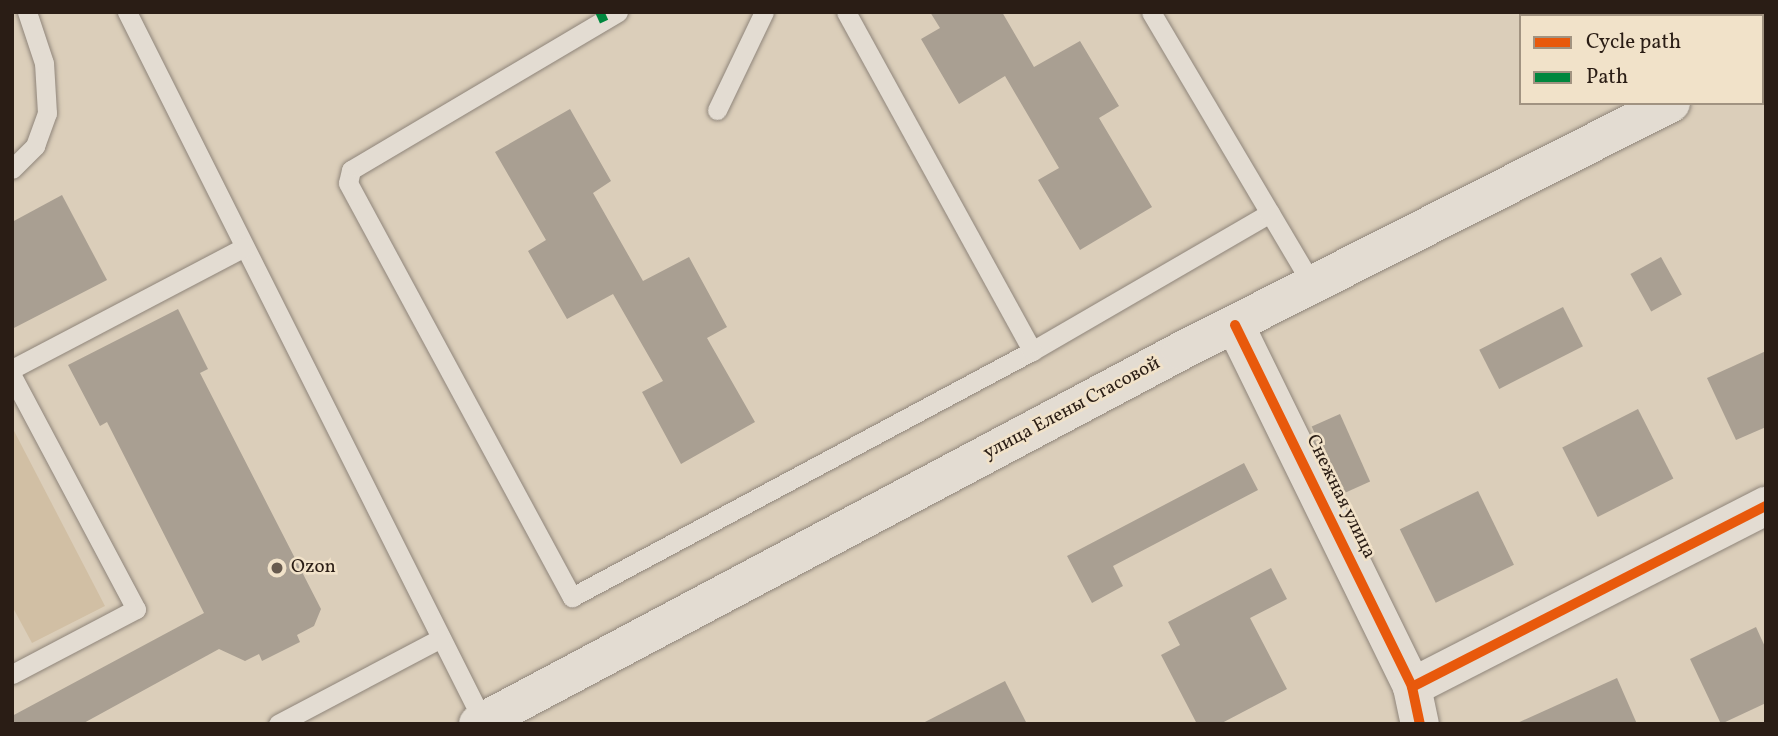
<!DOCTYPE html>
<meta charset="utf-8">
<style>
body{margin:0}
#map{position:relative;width:1778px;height:736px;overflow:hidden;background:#dbceba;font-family:Vollkorn,serif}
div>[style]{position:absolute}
.green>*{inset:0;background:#d1bfa4}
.building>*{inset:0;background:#a99f92;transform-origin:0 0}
.roads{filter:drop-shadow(0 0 2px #8f857a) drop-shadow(0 0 2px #8f857a)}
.service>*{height:19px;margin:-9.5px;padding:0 9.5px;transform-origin:9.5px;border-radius:9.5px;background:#e3dcd2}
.minor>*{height:38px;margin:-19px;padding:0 19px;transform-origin:19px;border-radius:19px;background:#e3dcd2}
.secondary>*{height:38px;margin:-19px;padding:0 19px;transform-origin:19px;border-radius:19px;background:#e3dcd2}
.quiet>*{height:9px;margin-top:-4.5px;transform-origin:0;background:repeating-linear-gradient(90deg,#00873e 0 18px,transparent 0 27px)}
.cycleway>*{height:10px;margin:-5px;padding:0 5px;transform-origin:5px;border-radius:5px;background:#e8590c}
.dots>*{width:19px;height:19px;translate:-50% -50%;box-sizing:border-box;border:4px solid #f1e2c9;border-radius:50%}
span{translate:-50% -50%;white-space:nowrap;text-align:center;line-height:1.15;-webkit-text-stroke:5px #f1e2c9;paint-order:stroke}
.street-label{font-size:19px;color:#2a1d15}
.poi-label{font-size:19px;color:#2a1d15}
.left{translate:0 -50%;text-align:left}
.frame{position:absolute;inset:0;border:14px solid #2a1d15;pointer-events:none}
.legend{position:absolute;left:1519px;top:14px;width:245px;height:91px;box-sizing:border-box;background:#f1e2c9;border:2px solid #a19381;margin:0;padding:9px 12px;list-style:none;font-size:21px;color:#2a1d15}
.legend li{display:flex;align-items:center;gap:14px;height:35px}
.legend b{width:35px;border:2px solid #a19381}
</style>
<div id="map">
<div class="green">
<i style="clip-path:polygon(12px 427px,105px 606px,32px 643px,12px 606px)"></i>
</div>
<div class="building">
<i style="clip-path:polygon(930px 12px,1002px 12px,1034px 67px,1080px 41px,1119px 106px,1099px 118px,1152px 207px,1080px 250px,1038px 180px,1059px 168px,1005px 76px,959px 104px,921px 39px,940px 28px)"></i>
<i style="clip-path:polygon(570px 109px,611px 181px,593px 193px,643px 281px,689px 257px,727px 327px,707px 338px,755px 422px,681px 464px,642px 392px,663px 381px,613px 294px,567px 319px,528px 251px,546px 240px,495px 152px)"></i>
<i style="clip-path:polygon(62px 195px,107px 280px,12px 329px,12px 222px)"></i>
<i style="left:1661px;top:257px;width:43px;height:35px;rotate:61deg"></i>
<i style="left:1563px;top:307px;width:44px;height:94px;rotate:63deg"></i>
<i style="clip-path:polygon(178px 309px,208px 369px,200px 373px,321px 609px,314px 626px,297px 635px,300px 642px,262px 661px,259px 654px,245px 661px,219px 649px,82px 724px,12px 724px,12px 716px,204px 613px,107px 422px,100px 426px,68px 365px)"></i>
<i style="clip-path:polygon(1766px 351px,1766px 427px,1736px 440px,1707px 378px)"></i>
<i style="left:1638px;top:409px;width:78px;height:85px;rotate:63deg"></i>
<i style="left:1340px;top:414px;width:74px;height:31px;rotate:66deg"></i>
<i style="clip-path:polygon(1244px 463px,1258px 490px,1113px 566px,1123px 586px,1092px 603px,1067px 556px)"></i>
<i style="left:1478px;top:491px;width:82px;height:87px;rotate:64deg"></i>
<i style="clip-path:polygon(1271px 568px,1287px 599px,1250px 618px,1287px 689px,1220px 724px,1197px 724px,1161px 655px,1180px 645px,1168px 622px)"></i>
<i style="clip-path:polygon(1756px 627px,1766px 649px,1766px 703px,1721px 724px,1690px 659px)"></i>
<i style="clip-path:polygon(1617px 678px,1637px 724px,1515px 724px)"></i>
<i style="clip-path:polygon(1005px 681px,1027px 724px,921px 724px)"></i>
</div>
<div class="roads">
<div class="service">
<i style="left:127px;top:12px;width:793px;rotate:63.34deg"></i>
<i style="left:618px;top:12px;width:310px;rotate:149.4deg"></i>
<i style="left:351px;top:170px;width:13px;rotate:103deg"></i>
<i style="left:348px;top:183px;width:471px;rotate:61.6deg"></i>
<i style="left:572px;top:597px;width:522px;rotate:-28.14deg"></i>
<i style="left:1032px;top:351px;width:275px;rotate:-30.1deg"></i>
<i style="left:846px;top:12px;width:387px;rotate:61.2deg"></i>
<i style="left:1151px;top:12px;width:316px;rotate:59.4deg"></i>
<i style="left:717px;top:110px;width:109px;rotate:-64.4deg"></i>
<i style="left:12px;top:169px;width:33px;rotate:-45deg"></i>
<i style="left:35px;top:146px;width:35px;rotate:-70deg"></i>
<i style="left:47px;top:113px;width:50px;rotate:-93.4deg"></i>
<i style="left:44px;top:63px;width:54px;rotate:-108.4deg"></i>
<i style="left:12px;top:369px;width:262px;rotate:-27.7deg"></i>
<i style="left:12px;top:376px;width:264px;rotate:62deg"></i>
<i style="left:136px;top:609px;width:140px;rotate:152.3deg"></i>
<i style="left:278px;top:724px;width:184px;rotate:-27.8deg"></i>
</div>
<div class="minor">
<i style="left:1235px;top:325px;width:403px;rotate:63.9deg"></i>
<i style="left:1412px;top:687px;width:38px;rotate:78deg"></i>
<i style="left:1412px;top:687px;width:398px;rotate:-27.1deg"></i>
</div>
<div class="secondary">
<i style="left:1762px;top:57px;width:4px;rotate:-27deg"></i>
<i style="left:478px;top:724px;width:796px;rotate:-27.95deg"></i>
<i style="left:1181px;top:351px;width:549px;rotate:-26.84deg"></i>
</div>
</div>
<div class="quiet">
<i style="left:600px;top:12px;width:10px;rotate:66deg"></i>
</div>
<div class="cycleway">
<i style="left:1235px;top:325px;width:403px;rotate:63.9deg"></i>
<i style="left:1412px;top:687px;width:38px;rotate:78deg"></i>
<i style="left:1412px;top:687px;width:398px;rotate:-27.1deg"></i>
</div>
<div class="dots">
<i style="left:277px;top:568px;background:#685b4f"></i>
</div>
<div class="street-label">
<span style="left:1072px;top:409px;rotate:-28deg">улица Елены Стасовой</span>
<span style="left:1340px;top:497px;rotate:64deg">Снежная улица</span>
</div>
<div class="poi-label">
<span class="left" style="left:291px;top:568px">Ozon</span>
</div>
<div class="frame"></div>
<ul class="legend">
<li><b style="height:9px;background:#e8590c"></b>Cycle path</li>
<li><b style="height:9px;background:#00873e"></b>Path</li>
</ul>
</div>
